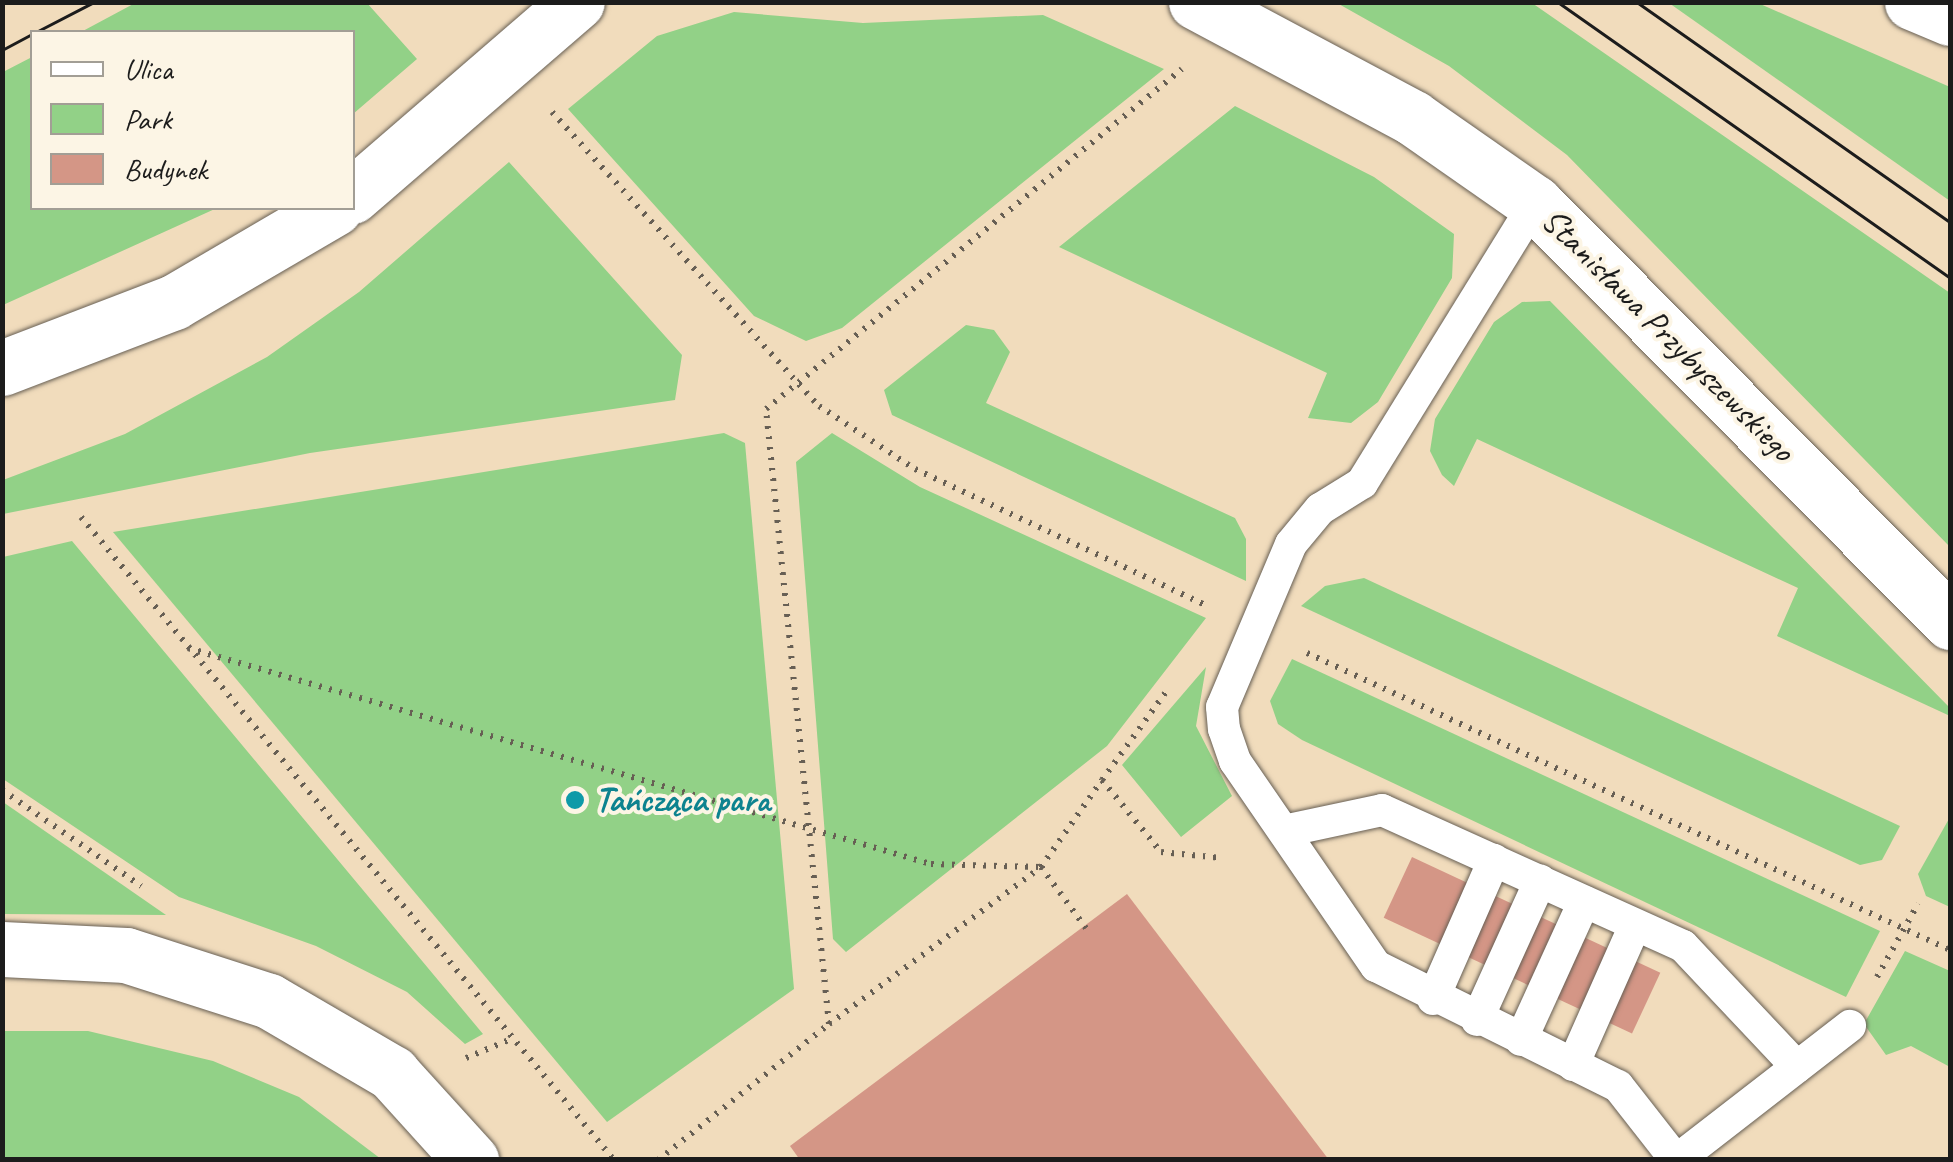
<!DOCTYPE html>
<meta charset="utf-8">
<style>
body{margin:0}
#map{position:relative;width:1953px;height:1162px;overflow:hidden;background:#f1dcbc;font-family:Caveat,sans-serif}
div>[style]{position:absolute}
.green>*{inset:0;background:#92d187}
.building>*{inset:0;background:#d49686;transform-origin:0 0}
.path>*{height:6px;margin-top:-3px;transform-origin:0;background:repeating-linear-gradient(90deg,#675f54 0 2.5px,transparent 0 10.5px)}
.roads{filter:drop-shadow(0 0 2px #675f54) drop-shadow(0 0 2px #675f54)}
.service>*{height:32px;margin:-16px;padding:0 16px;transform-origin:16px;border-radius:16px;background:#fff}
.minor>*{height:55px;margin:-27.5px;padding:0 27.5px;transform-origin:27.5px;border-radius:27.5px;background:#fff}
.secondary>*{height:55px;margin:-27.5px;padding:0 27.5px;transform-origin:27.5px;border-radius:27.5px;background:#fff}
.tram>*{height:2.5px;margin:-1.25px;padding:0 1.25px;transform-origin:1.25px;border-radius:1.25px;background:#1c1c1c}
.dots>*{width:28px;height:28px;translate:-50% -50%;box-sizing:border-box;border:5px solid #fcf5e5;border-radius:50%}
span{translate:-50% -50%;white-space:nowrap;text-align:center;line-height:1.15;-webkit-text-stroke:8px #fcf5e5;paint-order:stroke}
.street-label{font-size:35px;color:#1c1c1c}
.culture-label{font-size:35px;color:#0d838f;font-weight:700}
.left{translate:0 -50%;text-align:left}
.frame{position:absolute;inset:0;border:5px solid #1c1c1c;pointer-events:none}
.legend{position:absolute;left:30px;top:30px;width:325px;height:180px;box-sizing:border-box;background:#fcf5e5;border:2px solid #a29e95;margin:0;padding:12px 18px;list-style:none;font-size:30px;color:#1c1c1c}
.legend li{display:flex;align-items:center;gap:20px;height:50px}
.legend b{width:50px;border:2px solid #a29e95}
</style>
<div id="map">
<div class="green">
<i style="clip-path:polygon(137px 2px,367px 3px,417px 59px,353px 114px,352px 32px,81px 32px)"></i>
<i style="clip-path:polygon(1337px 3px,1532px 3px,1950px 293px,1950px 547px,1567px 155px,1449px 66px)"></i>
<i style="clip-path:polygon(1669px 3px,1758px 3px,1950px 87px,1950px 201px)"></i>
<i style="clip-path:polygon(734px 12px,863px 23px,1043px 15px,1164px 69px,842px 328px,806px 341px,754px 316px,568px 109px,657px 36px)"></i>
<i style="clip-path:polygon(32px 57px,32px 208px,217px 208px,3px 305px,3px 72px)"></i>
<i style="clip-path:polygon(1235px 106px,1374px 177px,1454px 234px,1452px 278px,1378px 402px,1351px 423px,1308px 418px,1327px 373px,1059px 247px)"></i>
<i style="clip-path:polygon(509px 162px,682px 355px,675px 400px,310px 453px,3px 514px,3px 480px,125px 434px,267px 357px,359px 292px)"></i>
<i style="clip-path:polygon(1550px 301px,1950px 708px,1950px 716px,1777px 636px,1798px 588px,1477px 439px,1454px 486px,1442px 475px,1430px 451px,1435px 419px,1494px 322px,1522px 302px)"></i>
<i style="clip-path:polygon(966px 325px,994px 330px,1010px 352px,986px 403px,1235px 518px,1246px 539px,1246px 581px,892px 415px,884px 390px)"></i>
<i style="clip-path:polygon(724px 433px,745px 443px,794px 989px,607px 1122px,113px 532px)"></i>
<i style="clip-path:polygon(832px 433px,920px 487px,1206px 618px,1107px 746px,846px 952px,833px 939px,796px 462px)"></i>
<i style="clip-path:polygon(72px 541px,483px 1034px,465px 1044px,407px 992px,316px 946px,179px 897px,3px 779px,3px 557px)"></i>
<i style="clip-path:polygon(1364px 578px,1900px 826px,1882px 860px,1860px 865px,1301px 606px,1325px 586px)"></i>
<i style="clip-path:polygon(1292px 659px,1880px 931px,1846px 997px,1302px 740px,1278px 724px,1270px 701px)"></i>
<i style="clip-path:polygon(1206px 667px,1196px 726px,1232px 796px,1181px 837px,1122px 765px)"></i>
<i style="clip-path:polygon(2px 802px,3px 802px,166px 915px,3px 914px)"></i>
<i style="clip-path:polygon(1950px 817px,1950px 907px,1926px 896px,1918px 874px)"></i>
<i style="clip-path:polygon(1905px 951px,1950px 971px,1950px 1067px,1911px 1046px,1886px 1055px,1864px 1024px)"></i>
<i style="clip-path:polygon(3px 1031px,88px 1031px,213px 1061px,299px 1097px,381px 1159px,3px 1159px)"></i>
</div>
<div class="building">
<i style="left:1412px;top:857px;width:274px;height:67px;rotate:25deg"></i>
<i style="clip-path:polygon(1127px 894px,1329px 1160px,800px 1160px,790px 1146px)"></i>
</div>
<div class="path">
<i style="left:552px;top:112px;width:397px;rotate:47.8deg"></i>
<i style="left:819px;top:406px;width:115px;rotate:33.3deg"></i>
<i style="left:915px;top:469px;width:320px;rotate:25.1deg"></i>
<i style="left:81px;top:517px;width:835px;rotate:50.34deg"></i>
<i style="left:188px;top:648px;width:774px;rotate:16.21deg"></i>
<i style="left:931px;top:864px;width:110px;rotate:1.6deg"></i>
<i style="left:1041px;top:867px;width:76px;rotate:53.6deg"></i>
<i style="left:1307px;top:653px;width:708px;rotate:24.79deg"></i>
<i style="left:1102px;top:780px;width:109px;rotate:-54deg"></i>
<i style="left:2px;top:790px;width:169px;rotate:34.6deg"></i>
<i style="left:1877px;top:977px;width:84px;rotate:-60.7deg"></i>
<i style="left:829px;top:1024px;width:264px;rotate:-36.5deg"></i>
<i style="left:1041px;top:867px;width:106px;rotate:-55deg"></i>
<i style="left:1102px;top:780px;width:93px;rotate:50.7deg"></i>
<i style="left:1161px;top:852px;width:61px;rotate:5.6deg"></i>
<i style="left:466px;top:1058px;width:49px;rotate:-22.9deg"></i>
<i style="left:658px;top:1160px;width:218px;rotate:-38.5deg"></i>
<i style="left:829px;top:1024px;width:618px;rotate:-95.85deg"></i>
<i style="left:766px;top:409px;width:537px;rotate:-39.26deg"></i>
</div>
<div class="roads">
<div class="service">
<i style="left:1535px;top:203px;width:329px;rotate:121.7deg"></i>
<i style="left:1362px;top:483px;width:49px;rotate:148.2deg"></i>
<i style="left:1320px;top:509px;width:45px;rotate:129.6deg"></i>
<i style="left:1291px;top:544px;width:177px;rotate:112.9deg"></i>
<i style="left:1222px;top:707px;width:22px;rotate:85deg"></i>
<i style="left:1224px;top:729px;width:34px;rotate:71deg"></i>
<i style="left:1235px;top:761px;width:249px;rotate:55.5deg"></i>
<i style="left:1376px;top:966px;width:270px;rotate:26.4deg"></i>
<i style="left:1618px;top:1086px;width:94px;rotate:51.9deg"></i>
<i style="left:1284px;top:831px;width:100px;rotate:-12.1deg"></i>
<i style="left:1382px;top:810px;width:330px;rotate:24.3deg"></i>
<i style="left:1683px;top:946px;width:166px;rotate:46.7deg"></i>
<i style="left:1433px;top:999px;width:152px;rotate:-66.3deg"></i>
<i style="left:1477px;top:1020px;width:153px;rotate:-65.6deg"></i>
<i style="left:1521px;top:1040px;width:152px;rotate:-65.5deg"></i>
<i style="left:1573px;top:1065px;width:153px;rotate:-66.1deg"></i>
<i style="left:1677px;top:1160px;width:219px;rotate:-37.8deg"></i>
</div>
<div class="minor">
<i style="left:2px;top:949px;width:124px;rotate:2.8deg"></i>
<i style="left:126px;top:955px;width:150px;rotate:17.8deg"></i>
<i style="left:269px;top:1001px;width:143px;rotate:30.3deg"></i>
<i style="left:392px;top:1073px;width:118px;rotate:47.8deg"></i>
</div>
<div class="secondary">
<i style="left:1196px;top:2px;width:246px;rotate:28.1deg"></i>
<i style="left:1413px;top:118px;width:149px;rotate:34.9deg"></i>
<i style="left:1535px;top:203px;width:590px;rotate:45.27deg"></i>
<i style="left:1912px;top:2px;width:41px;rotate:22.8deg"></i>
<i style="left:352px;top:196px;width:297px;rotate:-40.8deg"></i>
<i style="left:2px;top:368px;width:184px;rotate:-21deg"></i>
<i style="left:174px;top:302px;width:186px;rotate:-30.3deg"></i>
</div>
</div>
<div class="tram">
<i style="left:1558px;top:2px;width:479px;rotate:35.1deg"></i>
<i style="left:1637px;top:2px;width:383px;rotate:35.1deg"></i>
<i style="left:36px;top:32px;width:65px;rotate:-27.3deg"></i>
<i style="left:2px;top:50px;width:34px;rotate:-28deg"></i>
</div>
<div class="dots">
<i style="left:575px;top:800px;background:#0f9aa8"></i>
</div>
<div class="street-label">
<span style="left:1668px;top:335px;rotate:45deg">Stanisława Przybyszewskiego</span>
</div>
<div class="culture-label">
<span class="left" style="left:595px;top:800px">Tańcząca para</span>
</div>
<div class="frame"></div>
<ul class="legend">
<li><b style="height:12px;background:#fff"></b>Ulica</li>
<li><b style="height:28px;background:#92d187"></b>Park</li>
<li><b style="height:28px;background:#d49686"></b>Budynek</li>
</ul>
</div>
